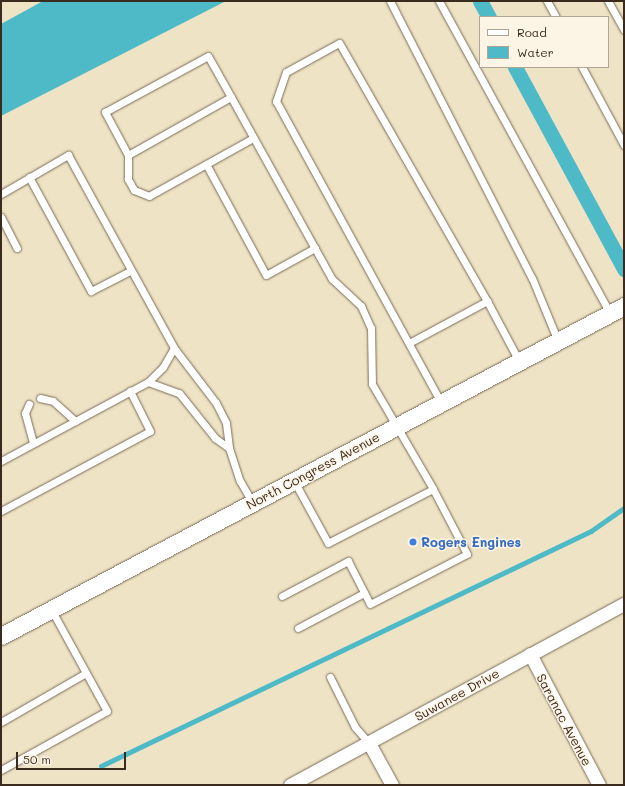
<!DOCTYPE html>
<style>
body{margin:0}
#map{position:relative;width:625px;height:786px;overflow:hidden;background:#eee3c4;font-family:Mali,sans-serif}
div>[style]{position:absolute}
.water>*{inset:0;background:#4ebac8}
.stream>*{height:4.5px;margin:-2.25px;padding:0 2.25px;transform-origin:2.25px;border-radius:2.25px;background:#4ebac8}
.canal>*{height:15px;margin:-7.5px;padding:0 7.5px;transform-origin:7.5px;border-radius:7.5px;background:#4ebac8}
.roads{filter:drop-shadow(0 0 1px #7a6b58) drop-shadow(0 0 1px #7a6b58)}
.service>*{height:7px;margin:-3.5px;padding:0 3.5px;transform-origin:3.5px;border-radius:3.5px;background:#fff}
.minor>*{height:13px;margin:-6.5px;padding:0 6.5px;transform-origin:6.5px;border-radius:6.5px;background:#fff}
.tertiary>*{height:17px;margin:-8.5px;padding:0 8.5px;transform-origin:8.5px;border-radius:8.5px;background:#fff}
.dots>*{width:11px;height:11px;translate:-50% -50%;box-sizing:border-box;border:2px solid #fcf5e5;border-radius:50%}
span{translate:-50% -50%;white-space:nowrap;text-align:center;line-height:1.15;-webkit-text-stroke:3px #fcf5e5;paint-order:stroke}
.street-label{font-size:13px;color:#3b2a1e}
.shop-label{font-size:13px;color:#366cbe;font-weight:700}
.left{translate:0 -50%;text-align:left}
.frame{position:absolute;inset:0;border:2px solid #3b2a1e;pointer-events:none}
.legend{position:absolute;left:479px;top:16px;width:130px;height:52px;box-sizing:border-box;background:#fcf5e5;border:1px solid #afa495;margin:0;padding:5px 7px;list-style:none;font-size:12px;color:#3b2a1e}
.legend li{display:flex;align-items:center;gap:8px;height:20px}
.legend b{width:20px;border:1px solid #afa495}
.scale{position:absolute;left:16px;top:752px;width:110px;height:18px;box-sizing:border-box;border:2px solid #3b2a1e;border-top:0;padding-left:5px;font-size:12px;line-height:14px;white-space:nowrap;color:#3b2a1e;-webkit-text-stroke:3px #fcf5e5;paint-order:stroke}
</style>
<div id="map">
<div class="water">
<i style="clip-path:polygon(43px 1px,226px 1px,1px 116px,1px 24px)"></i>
</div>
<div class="stream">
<i style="left:101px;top:766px;width:543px;rotate:-25.62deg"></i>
<i style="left:591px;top:531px;width:40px;rotate:-34.9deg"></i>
</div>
<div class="canal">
<i style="left:480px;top:1px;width:18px;rotate:61deg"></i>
<i style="left:515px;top:67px;width:230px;rotate:61.6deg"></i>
</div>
<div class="roads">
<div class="service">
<i style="left:390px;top:1px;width:311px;rotate:62.9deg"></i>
<i style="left:532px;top:278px;width:68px;rotate:67.6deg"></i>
<i style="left:439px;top:1px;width:356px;rotate:61.3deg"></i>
<i style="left:547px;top:1px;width:18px;rotate:61deg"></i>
<i style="left:608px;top:1px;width:33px;rotate:61deg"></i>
<i style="left:582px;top:67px;width:89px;rotate:61.7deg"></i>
<i style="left:253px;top:138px;width:119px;rotate:150.9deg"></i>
<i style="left:149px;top:196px;width:16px;rotate:-158deg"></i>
<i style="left:134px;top:190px;width:13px;rotate:-119deg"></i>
<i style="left:128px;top:179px;width:24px;rotate:-90deg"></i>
<i style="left:128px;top:155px;width:49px;rotate:-118.1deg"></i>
<i style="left:105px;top:112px;width:117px;rotate:-28.5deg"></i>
<i style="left:208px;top:56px;width:47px;rotate:60.7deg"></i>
<i style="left:231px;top:97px;width:208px;rotate:61deg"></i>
<i style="left:332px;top:279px;width:40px;rotate:43deg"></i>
<i style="left:361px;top:306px;width:24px;rotate:66deg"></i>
<i style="left:371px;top:328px;width:56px;rotate:89deg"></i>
<i style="left:372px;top:384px;width:121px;rotate:59.8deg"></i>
<i style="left:433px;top:489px;width:118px;rotate:152.8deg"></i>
<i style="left:328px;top:543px;width:71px;rotate:-118.7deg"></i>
<i style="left:128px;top:155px;width:118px;rotate:-29.4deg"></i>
<i style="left:206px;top:164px;width:126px;rotate:61.6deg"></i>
<i style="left:266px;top:275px;width:56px;rotate:-28.9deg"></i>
<i style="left:29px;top:177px;width:130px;rotate:61.5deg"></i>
<i style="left:91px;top:291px;width:44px;rotate:-27.1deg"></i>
<i style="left:1px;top:194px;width:78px;rotate:-30.2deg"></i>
<i style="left:68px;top:155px;width:220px;rotate:61.2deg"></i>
<i style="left:174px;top:348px;width:69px;rotate:52.6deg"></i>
<i style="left:216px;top:403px;width:22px;rotate:63deg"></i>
<i style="left:226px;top:423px;width:25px;rotate:83deg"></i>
<i style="left:229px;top:448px;width:35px;rotate:72deg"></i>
<i style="left:240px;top:481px;width:24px;rotate:60deg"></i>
<i style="left:1px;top:217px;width:35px;rotate:63deg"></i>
<i style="left:487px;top:301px;width:68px;rotate:61.9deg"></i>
<i style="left:409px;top:343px;width:89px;rotate:-28.3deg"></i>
<i style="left:487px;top:301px;width:297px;rotate:-119.8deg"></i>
<i style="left:339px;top:43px;width:60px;rotate:151.3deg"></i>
<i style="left:286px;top:72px;width:31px;rotate:109deg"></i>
<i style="left:276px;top:101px;width:343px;rotate:61.3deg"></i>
<i style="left:148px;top:382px;width:33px;rotate:20deg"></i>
<i style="left:179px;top:393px;width:58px;rotate:51.3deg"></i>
<i style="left:215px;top:438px;width:17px;rotate:36deg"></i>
<i style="left:40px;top:398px;width:13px;rotate:13deg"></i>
<i style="left:53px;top:401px;width:30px;rotate:42deg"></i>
<i style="left:29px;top:404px;width:10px;rotate:114deg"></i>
<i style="left:25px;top:413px;width:31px;rotate:75deg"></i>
<i style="left:1px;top:461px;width:167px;rotate:-28.3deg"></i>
<i style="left:148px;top:382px;width:21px;rotate:-45deg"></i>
<i style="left:163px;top:367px;width:22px;rotate:-60deg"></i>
<i style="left:1px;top:511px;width:169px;rotate:-28.2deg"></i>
<i style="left:150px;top:431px;width:45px;rotate:-116.6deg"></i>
<i style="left:282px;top:596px;width:75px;rotate:-27.9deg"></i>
<i style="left:348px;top:561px;width:48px;rotate:62.9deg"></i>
<i style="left:370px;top:604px;width:109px;rotate:-27.3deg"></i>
<i style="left:467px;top:554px;width:73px;rotate:-117.6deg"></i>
<i style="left:298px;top:628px;width:75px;rotate:-27.9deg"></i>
<i style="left:330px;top:677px;width:56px;rotate:63.4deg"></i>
<i style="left:355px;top:727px;width:21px;rotate:49deg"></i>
<i style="left:1px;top:722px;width:98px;rotate:-30deg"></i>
<i style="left:1px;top:770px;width:121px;rotate:-29.1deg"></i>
<i style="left:107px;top:711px;width:116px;rotate:-118.8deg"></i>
</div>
<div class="minor">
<i style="left:530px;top:654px;width:148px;rotate:62.2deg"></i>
<i style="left:369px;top:743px;width:48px;rotate:61.3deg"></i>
<i style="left:290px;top:785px;width:380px;rotate:-28.5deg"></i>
</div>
<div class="tertiary">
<i style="left:1px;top:636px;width:705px;rotate:-27.91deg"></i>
</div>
</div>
<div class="dots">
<i style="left:413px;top:542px;background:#3f7fe0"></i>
</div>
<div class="street-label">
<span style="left:313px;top:471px;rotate:-28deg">North Congress Avenue</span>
<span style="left:457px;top:695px;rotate:-29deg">Suwanee Drive</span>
<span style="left:564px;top:720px;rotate:62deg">Saranac Avenue</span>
</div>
<div class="shop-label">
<span class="left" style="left:421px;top:542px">Rogers Engines</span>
</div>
<div class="frame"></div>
<ul class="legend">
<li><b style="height:5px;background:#fff"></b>Road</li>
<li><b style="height:11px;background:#4ebac8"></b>Water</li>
</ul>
<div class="scale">50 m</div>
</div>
